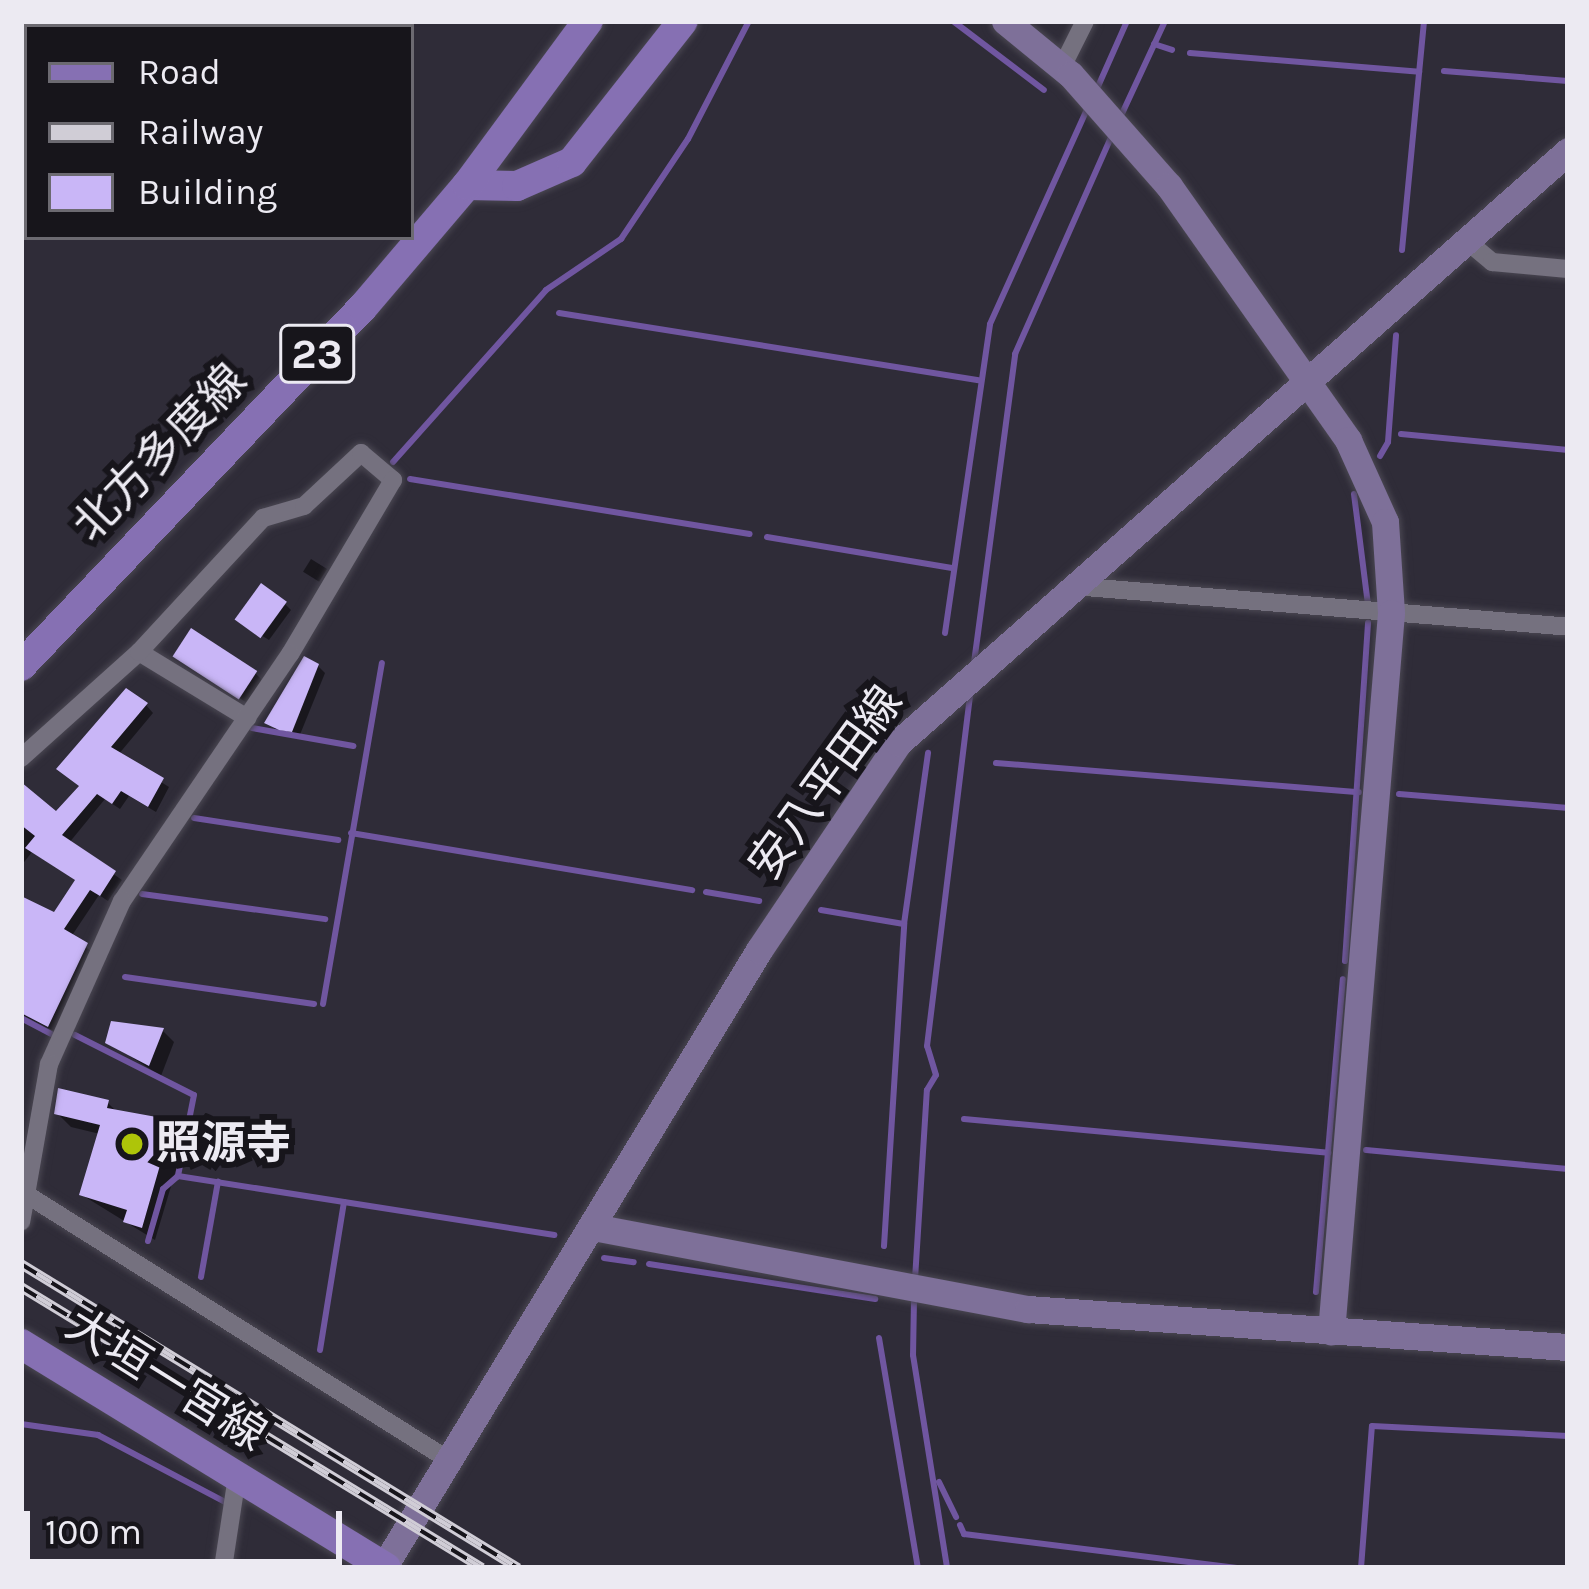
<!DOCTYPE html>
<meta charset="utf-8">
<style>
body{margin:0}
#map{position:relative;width:1589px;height:1589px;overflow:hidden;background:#2f2c38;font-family:Karla,"Noto Sans JP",sans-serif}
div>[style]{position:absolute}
.shadow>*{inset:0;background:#0007;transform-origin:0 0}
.stream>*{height:6px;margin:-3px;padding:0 3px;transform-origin:3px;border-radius:3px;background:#7056a0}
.building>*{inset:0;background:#c9b6f7;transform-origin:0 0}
.roads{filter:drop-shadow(0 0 3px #4a4752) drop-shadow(0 0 3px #4a4752)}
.street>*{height:18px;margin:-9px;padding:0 9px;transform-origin:9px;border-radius:9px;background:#75717f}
.secondary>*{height:27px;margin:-13.5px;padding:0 13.5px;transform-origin:13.5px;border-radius:13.5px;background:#7e7099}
.primary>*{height:30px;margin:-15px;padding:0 15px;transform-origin:15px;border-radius:15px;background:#8670b3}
.rail>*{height:10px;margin-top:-5px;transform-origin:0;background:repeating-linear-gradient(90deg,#17151b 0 18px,#d0cdd6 0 36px);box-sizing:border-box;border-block:3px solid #d0cdd6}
.dots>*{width:33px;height:33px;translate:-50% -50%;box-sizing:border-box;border:6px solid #17151b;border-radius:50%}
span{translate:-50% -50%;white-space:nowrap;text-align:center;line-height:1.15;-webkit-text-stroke:12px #17151b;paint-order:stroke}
.shield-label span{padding:3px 9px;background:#17151b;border:3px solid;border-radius:9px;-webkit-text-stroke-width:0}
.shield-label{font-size:42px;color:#eceaf2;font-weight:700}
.street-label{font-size:45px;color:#eceaf2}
.poi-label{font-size:45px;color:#eceaf2;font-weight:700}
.left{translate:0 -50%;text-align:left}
.frame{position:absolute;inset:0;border:24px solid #eceaf2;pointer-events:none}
.legend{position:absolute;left:24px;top:24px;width:390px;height:216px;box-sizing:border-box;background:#17151b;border:3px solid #6c6a71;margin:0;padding:15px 21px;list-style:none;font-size:36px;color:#eceaf2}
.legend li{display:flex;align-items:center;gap:24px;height:60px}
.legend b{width:60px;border:3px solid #6c6a71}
.scale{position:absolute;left:24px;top:1511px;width:318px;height:54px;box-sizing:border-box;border:6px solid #eceaf2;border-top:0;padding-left:15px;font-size:36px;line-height:42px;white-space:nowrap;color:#eceaf2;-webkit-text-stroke:9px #17151b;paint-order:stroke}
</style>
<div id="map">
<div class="shadow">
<i style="left:311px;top:559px;width:19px;height:15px;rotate:32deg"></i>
<i style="clip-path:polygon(285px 604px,291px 610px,269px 640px,245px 625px)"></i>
<i style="clip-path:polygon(174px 655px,255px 673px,267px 685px,253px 707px)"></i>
<i style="clip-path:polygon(318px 666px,325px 673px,299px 737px,275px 729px,268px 722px)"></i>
<i style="clip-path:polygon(146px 705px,153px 713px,118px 755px,169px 787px,156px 812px,129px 796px,120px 809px,105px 799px,69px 843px,122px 880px,108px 901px,99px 895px,71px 937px,94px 953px,56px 1032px,21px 1014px,21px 896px,55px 917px,78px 881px,32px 852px,21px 866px,21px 786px,56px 815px,82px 787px,67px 776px)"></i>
<i style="clip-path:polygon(113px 1024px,163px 1031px,174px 1042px,161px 1076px,108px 1042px)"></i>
<i style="clip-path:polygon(108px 1103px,118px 1113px,172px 1122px,186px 1136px,155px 1240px,82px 1195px,100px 1134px,71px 1127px,57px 1113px)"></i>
</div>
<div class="stream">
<i style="left:953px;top:21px;width:114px;rotate:37.2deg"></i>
<i style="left:1154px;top:44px;width:19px;rotate:18deg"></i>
<i style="left:1190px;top:53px;width:230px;rotate:4.7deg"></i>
<i style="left:1444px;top:71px;width:124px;rotate:4.6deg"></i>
<i style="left:1096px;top:91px;width:77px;rotate:-66.1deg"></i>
<i style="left:1120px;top:118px;width:107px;rotate:-65.1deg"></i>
<i style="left:1402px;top:250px;width:230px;rotate:-84.5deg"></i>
<i style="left:559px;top:313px;width:425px;rotate:9.1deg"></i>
<i style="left:1401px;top:434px;width:168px;rotate:5.5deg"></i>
<i style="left:1380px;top:456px;width:16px;rotate:-60deg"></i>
<i style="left:1388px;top:442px;width:107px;rotate:-85.7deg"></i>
<i style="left:393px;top:462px;width:230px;rotate:-48.3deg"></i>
<i style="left:546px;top:290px;width:91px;rotate:-34.2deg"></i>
<i style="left:621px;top:239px;width:120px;rotate:-56.2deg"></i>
<i style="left:688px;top:139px;width:133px;rotate:-62.7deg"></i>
<i style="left:410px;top:479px;width:344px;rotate:9.2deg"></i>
<i style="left:1354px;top:494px;width:112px;rotate:82.8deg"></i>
<i style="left:767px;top:537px;width:189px;rotate:9.5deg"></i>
<i style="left:945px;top:633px;width:312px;rotate:-81.7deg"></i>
<i style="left:990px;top:324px;width:236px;rotate:-65.7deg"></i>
<i style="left:974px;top:663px;width:312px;rotate:-82.4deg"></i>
<i style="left:1015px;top:354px;width:240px;rotate:-66.1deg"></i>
<i style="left:252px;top:728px;width:103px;rotate:10.1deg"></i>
<i style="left:996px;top:763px;width:364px;rotate:4.6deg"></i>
<i style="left:1399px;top:794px;width:170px;rotate:4.7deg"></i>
<i style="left:194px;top:818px;width:146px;rotate:8.7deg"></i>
<i style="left:351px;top:833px;width:346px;rotate:9.5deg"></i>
<i style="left:706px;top:892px;width:54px;rotate:9.6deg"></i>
<i style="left:142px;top:894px;width:185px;rotate:7.8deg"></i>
<i style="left:821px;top:910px;width:84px;rotate:9.6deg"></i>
<i style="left:1345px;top:961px;width:339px;rotate:-86.1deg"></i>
<i style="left:125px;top:977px;width:191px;rotate:8.1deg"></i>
<i style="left:323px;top:1004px;width:346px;rotate:-80.2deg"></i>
<i style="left:21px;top:1018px;width:34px;rotate:28deg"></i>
<i style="left:75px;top:1035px;width:133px;rotate:26.8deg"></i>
<i style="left:194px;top:1095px;width:83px;rotate:101.2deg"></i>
<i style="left:178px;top:1176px;width:381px;rotate:8.9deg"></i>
<i style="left:964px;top:1119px;width:366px;rotate:5.3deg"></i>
<i style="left:1366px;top:1150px;width:203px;rotate:5.4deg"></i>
<i style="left:148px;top:1241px;width:54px;rotate:-73.9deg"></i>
<i style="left:163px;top:1189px;width:20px;rotate:-41deg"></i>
<i style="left:884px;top:1246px;width:323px;rotate:-86.4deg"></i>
<i style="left:904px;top:924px;width:173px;rotate:-82deg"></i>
<i style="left:604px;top:1258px;width:30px;rotate:8deg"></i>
<i style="left:649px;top:1264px;width:229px;rotate:8.8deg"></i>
<i style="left:201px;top:1277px;width:97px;rotate:-79.9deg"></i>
<i style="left:915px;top:1279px;width:189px;rotate:-86.4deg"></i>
<i style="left:927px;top:1090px;width:17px;rotate:-59deg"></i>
<i style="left:936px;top:1075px;width:30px;rotate:-107deg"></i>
<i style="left:927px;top:1046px;width:355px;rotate:-83deg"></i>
<i style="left:1316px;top:1292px;width:314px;rotate:-85.1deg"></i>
<i style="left:914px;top:1299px;width:56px;rotate:91deg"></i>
<i style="left:913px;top:1355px;width:216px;rotate:80.9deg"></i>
<i style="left:879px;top:1338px;width:233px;rotate:80.4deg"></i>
<i style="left:320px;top:1350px;width:150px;rotate:-80.8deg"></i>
<i style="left:21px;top:1424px;width:78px;rotate:8.1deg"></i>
<i style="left:98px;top:1435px;width:144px;rotate:27.8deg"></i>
<i style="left:939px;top:1482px;width:39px;rotate:64deg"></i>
<i style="left:960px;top:1525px;width:10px;rotate:66deg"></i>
<i style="left:964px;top:1534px;width:275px;rotate:7.1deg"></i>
<i style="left:1361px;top:1568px;width:142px;rotate:-85.6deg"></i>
<i style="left:1372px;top:1426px;width:196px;rotate:2.9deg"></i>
</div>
<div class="building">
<i style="left:261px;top:583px;width:32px;height:45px;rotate:36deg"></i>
<i style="left:191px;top:628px;width:79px;height:34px;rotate:33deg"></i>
<i style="clip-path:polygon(304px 656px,319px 664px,292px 732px,279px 730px,264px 723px)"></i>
<i style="clip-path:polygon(126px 688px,148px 703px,111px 747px,164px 778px,148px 807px,121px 791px,112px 804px,97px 794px,62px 835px,116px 871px,100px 896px,90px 890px,64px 929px,88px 943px,48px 1027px,21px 1013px,21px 896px,54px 912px,75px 880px,25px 848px,35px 836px,21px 825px,21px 782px,56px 811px,79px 786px,56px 769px)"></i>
<i style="clip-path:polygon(111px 1021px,164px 1028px,149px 1066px,105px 1043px)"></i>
<i style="clip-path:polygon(58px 1088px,109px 1100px,107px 1108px,173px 1120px,142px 1228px,123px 1222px,127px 1210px,79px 1195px,100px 1125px,54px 1114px)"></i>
</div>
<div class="roads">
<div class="street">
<i style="left:1062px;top:67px;width:51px;rotate:-63.4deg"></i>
<i style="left:1467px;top:241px;width:33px;rotate:40deg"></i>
<i style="left:1492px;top:262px;width:76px;rotate:5.3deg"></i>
<i style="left:1073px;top:586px;width:497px;rotate:4.7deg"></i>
<i style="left:139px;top:652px;width:127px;rotate:31.4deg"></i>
<i style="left:21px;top:758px;width:159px;rotate:-41.9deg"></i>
<i style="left:139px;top:652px;width:183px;rotate:-47.2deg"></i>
<i style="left:263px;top:518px;width:43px;rotate:-16.3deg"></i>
<i style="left:304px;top:506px;width:78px;rotate:-42.9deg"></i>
<i style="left:361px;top:453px;width:42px;rotate:40.2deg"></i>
<i style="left:393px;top:480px;width:202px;rotate:120.6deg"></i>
<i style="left:290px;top:654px;width:299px;rotate:124.2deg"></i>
<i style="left:122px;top:901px;width:179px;rotate:114.1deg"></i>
<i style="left:49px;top:1064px;width:160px;rotate:100deg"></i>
<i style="left:21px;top:1191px;width:503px;rotate:32.17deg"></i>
<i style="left:223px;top:1568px;width:92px;rotate:-81.3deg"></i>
</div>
<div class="secondary">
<i style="left:1005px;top:21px;width:85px;rotate:39.3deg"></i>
<i style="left:1071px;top:75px;width:148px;rotate:48.6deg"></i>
<i style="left:1169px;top:186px;width:311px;rotate:54.8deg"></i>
<i style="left:1348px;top:440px;width:90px;rotate:65.7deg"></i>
<i style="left:1385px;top:522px;width:91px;rotate:86.2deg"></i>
<i style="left:1391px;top:613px;width:721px;rotate:94.77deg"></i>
<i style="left:593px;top:1227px;width:443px;rotate:10.7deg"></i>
<i style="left:1028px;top:1309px;width:541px;rotate:4.03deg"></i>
<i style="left:383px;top:1568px;width:723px;rotate:-58.68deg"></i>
<i style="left:759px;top:950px;width:249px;rotate:-56.1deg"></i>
<i style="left:898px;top:743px;width:894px;rotate:-41.46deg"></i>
</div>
<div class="primary">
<i style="left:467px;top:185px;width:50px;rotate:1.1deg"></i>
<i style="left:517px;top:186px;width:60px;rotate:-23.6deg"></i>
<i style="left:572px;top:162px;width:179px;rotate:-51.8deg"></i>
<i style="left:21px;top:666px;width:496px;rotate:-46.4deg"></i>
<i style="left:363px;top:307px;width:160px;rotate:-49.6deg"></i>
<i style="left:467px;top:185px;width:204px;rotate:-53.6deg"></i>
<i style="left:21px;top:1344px;width:428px;rotate:31.5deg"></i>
</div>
</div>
<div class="rail">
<i style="left:21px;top:1264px;width:583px;rotate:31.45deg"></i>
<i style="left:21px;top:1287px;width:540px;rotate:31.36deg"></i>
</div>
<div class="dots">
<i style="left:132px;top:1144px;background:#aec509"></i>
</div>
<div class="shield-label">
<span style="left:317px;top:354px">23</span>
</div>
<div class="street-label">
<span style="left:160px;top:453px;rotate:-46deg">北方多度線</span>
<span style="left:826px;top:783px;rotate:-54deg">安八平田線</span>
<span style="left:166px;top:1380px;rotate:32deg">大垣一宮線</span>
</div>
<div class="poi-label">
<span class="left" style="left:156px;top:1144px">照源寺</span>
</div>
<div class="frame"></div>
<ul class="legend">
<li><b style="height:15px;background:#8670b3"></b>Road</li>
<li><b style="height:15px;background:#d0cdd6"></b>Railway</li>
<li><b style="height:33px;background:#c9b6f7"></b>Building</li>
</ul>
<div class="scale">100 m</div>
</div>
